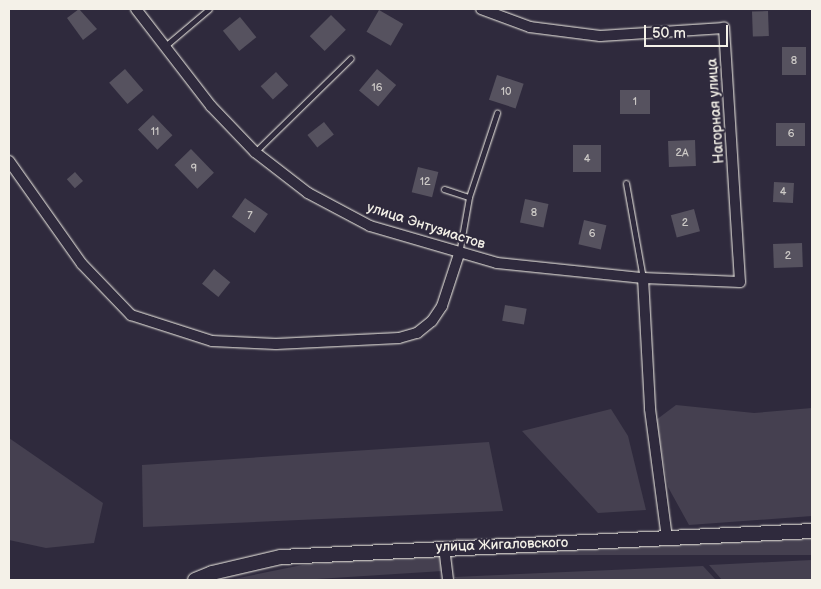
<!DOCTYPE html>
<meta charset="utf-8">
<style>
body{margin:0}
#map{position:relative;width:821px;height:589px;overflow:hidden;background:#2f2a3d;font-family:"Balsamiq Sans",sans-serif}
div>[style]{position:absolute}
.green>*{inset:0;background:#454050;transform-origin:0 0}
.building>*{inset:0;background:#56525f;transform-origin:0 0}
.roads{filter:drop-shadow(0 0 1px #f4f1e8) drop-shadow(0 0 1px #f4f1e8)}
.service>*{height:5px;margin:-2.5px;padding:0 2.5px;transform-origin:2.5px;border-radius:2.5px;background:#2f2a3d}
.minor>*{height:10px;margin:-5px;padding:0 5px;transform-origin:5px;border-radius:5px;background:#2f2a3d}
.secondary>*{height:14px;margin:-7px;padding:0 7px;transform-origin:7px;border-radius:7px;background:#2f2a3d}
span{translate:-50% -50%;white-space:nowrap;text-align:center;line-height:1.15;-webkit-text-stroke:4px #2f2a3d;paint-order:stroke}
.number-label{font-size:11px;color:#ccc9c6}
.number-label span{-webkit-text-stroke-width:0}
.street-label{font-size:14px;color:#f4f1e8}
.frame{position:absolute;inset:0;border:10px solid #f4f1e8;pointer-events:none}
.scale{position:absolute;left:644px;top:25px;width:84px;height:22px;box-sizing:border-box;border:2px solid #f4f1e8;border-top:0;padding-left:6px;font-size:15px;line-height:18px;white-space:nowrap;color:#f4f1e8;-webkit-text-stroke:4px #2f2a3d;paint-order:stroke}
</style>
<div id="map">
<div class="green">
<i style="clip-path:polygon(676px 405px,754px 413px,812px 408px,812px 516px,689px 525px,668px 487px,656px 420px)"></i>
<i style="clip-path:polygon(611px 409px,628px 436px,646px 510px,598px 513px,522px 431px)"></i>
<i style="clip-path:polygon(9px 438px,103px 503px,94px 543px,46px 548px,9px 540px)"></i>
<i style="clip-path:polygon(489px 442px,503px 511px,143px 527px,142px 465px)"></i>
<i style="left:812px;top:538px;width:17px;height:356px;rotate:90deg"></i>
<i style="clip-path:polygon(436px 553px,442px 556px,443px 571px,301px 580px,229px 580px,302px 565px)"></i>
<i style="clip-path:polygon(812px 560px,812px 580px,722px 580px,709px 565px)"></i>
<i style="clip-path:polygon(703px 566px,716px 580px,457px 580px,454px 577px)"></i>
</div>
<div class="building">
<i style="clip-path:polygon(79px 9px,97px 29px,83px 40px,67px 18px)"></i>
<i style="left:379px;top:10px;width:28px;height:25px;rotate:30deg"></i>
<i style="left:768px;top:11px;width:25px;height:16px;rotate:88deg"></i>
<i style="left:331px;top:15px;width:21px;height:30px;rotate:45deg"></i>
<i style="left:240px;top:17px;width:26px;height:22px;rotate:51deg"></i>
<i style="left:782px;top:47px;width:24px;height:28px"></i>
<i style="left:125px;top:69px;width:28px;height:21px;rotate:49deg"></i>
<i style="left:377px;top:69px;width:25px;height:28px;rotate:40deg"></i>
<i style="left:276px;top:72px;width:18px;height:21px;rotate:47deg"></i>
<i style="left:497px;top:75px;width:28px;height:26px;rotate:18deg"></i>
<i style="left:620px;top:90px;width:30px;height:24px"></i>
<i style="left:153px;top:115px;width:28px;height:21px;rotate:46deg"></i>
<i style="left:324px;top:122px;width:16px;height:21px;rotate:52deg"></i>
<i style="left:776px;top:123px;width:29px;height:23px"></i>
<i style="left:695px;top:140px;width:26px;height:27px;rotate:88deg"></i>
<i style="left:601px;top:145px;width:27px;height:28px;rotate:90deg"></i>
<i style="left:191px;top:149px;width:33px;height:23px;rotate:46deg"></i>
<i style="left:418px;top:167px;width:21px;height:26px;rotate:14deg"></i>
<i style="left:75px;top:172px;width:12px;height:11px;rotate:48deg"></i>
<i style="left:774px;top:182px;width:20px;height:20px;rotate:3deg"></i>
<i style="left:245px;top:198px;width:28px;height:23px;rotate:35deg"></i>
<i style="left:525px;top:199px;width:24px;height:24px;rotate:12deg"></i>
<i style="left:694px;top:209px;width:23px;height:24px;rotate:75deg"></i>
<i style="left:584px;top:220px;width:23px;height:25px;rotate:13deg"></i>
<i style="left:802px;top:243px;width:24px;height:29px;rotate:88deg"></i>
<i style="left:214px;top:269px;width:21px;height:19px;rotate:39deg"></i>
<i style="left:505px;top:305px;width:22px;height:16px;rotate:10deg"></i>
</div>
<div class="roads">
<div class="service">
<i style="left:164px;top:47px;width:59px;rotate:-40.2deg"></i>
<i style="left:255px;top:152px;width:134px;rotate:-44.4deg"></i>
<i style="left:626px;top:183px;width:97px;rotate:79.9deg"></i>
<i style="left:444px;top:189px;width:26px;rotate:18deg"></i>
<i style="left:459px;top:254px;width:58px;rotate:-80deg"></i>
<i style="left:469px;top:197px;width:89px;rotate:-71.6deg"></i>
</div>
<div class="minor">
<i style="left:136px;top:9px;width:123px;rotate:52.3deg"></i>
<i style="left:211px;top:106px;width:64px;rotate:46.3deg"></i>
<i style="left:255px;top:152px;width:67px;rotate:37.7deg"></i>
<i style="left:308px;top:193px;width:70px;rotate:28deg"></i>
<i style="left:370px;top:226px;width:132px;rotate:16.2deg"></i>
<i style="left:497px;top:263px;width:147px;rotate:5.9deg"></i>
<i style="left:643px;top:278px;width:97px;rotate:2.4deg"></i>
<i style="left:740px;top:282px;width:255px;rotate:-93.6deg"></i>
<i style="left:724px;top:28px;width:124px;rotate:176.3deg"></i>
<i style="left:600px;top:36px;width:71px;rotate:-172.7deg"></i>
<i style="left:530px;top:27px;width:52px;rotate:-159.8deg"></i>
<i style="left:9px;top:161px;width:126px;rotate:54.7deg"></i>
<i style="left:82px;top:264px;width:71px;rotate:46.1deg"></i>
<i style="left:131px;top:315px;width:85px;rotate:17.8deg"></i>
<i style="left:212px;top:341px;width:64px;rotate:2.7deg"></i>
<i style="left:276px;top:344px;width:123px;rotate:-2.8deg"></i>
<i style="left:399px;top:338px;width:19px;rotate:-16deg"></i>
<i style="left:417px;top:333px;width:19px;rotate:-39deg"></i>
<i style="left:432px;top:321px;width:18px;rotate:-56deg"></i>
<i style="left:442px;top:306px;width:55px;rotate:-71.9deg"></i>
<i style="left:643px;top:278px;width:131px;rotate:86.9deg"></i>
<i style="left:650px;top:409px;width:131px;rotate:82.5deg"></i>
<i style="left:444px;top:547px;width:33px;rotate:83deg"></i>
</div>
<div class="secondary">
<i style="left:195px;top:580px;width:18px;rotate:-22deg"></i>
<i style="left:212px;top:573px;width:71px;rotate:-13.1deg"></i>
<i style="left:281px;top:557px;width:532px;rotate:-2.8deg"></i>
</div>
</div>
<div class="number-label">
<span style="left:794px;top:61px">8</span>
<span style="left:377px;top:88px">16</span>
<span style="left:506px;top:92px">10</span>
<span style="left:635px;top:102px">1</span>
<span style="left:155px;top:132px">11</span>
<span style="left:791px;top:134px">6</span>
<span style="left:682px;top:153px">2А</span>
<span style="left:587px;top:159px">4</span>
<span style="left:194px;top:169px">9</span>
<span style="left:425px;top:182px">12</span>
<span style="left:783px;top:192px">4</span>
<span style="left:534px;top:213px">8</span>
<span style="left:250px;top:216px">7</span>
<span style="left:685px;top:223px">2</span>
<span style="left:592px;top:234px">6</span>
<span style="left:788px;top:256px">2</span>
</div>
<div class="street-label">
<span style="left:716px;top:111px;rotate:-94deg">Нагорная улица</span>
<span style="left:426px;top:226px;rotate:18deg">улица Энтузиастов</span>
<span style="left:502px;top:545px;rotate:-2deg">улица Жигаловского</span>
</div>
<div class="frame"></div>
<div class="scale">50 m</div>
</div>
